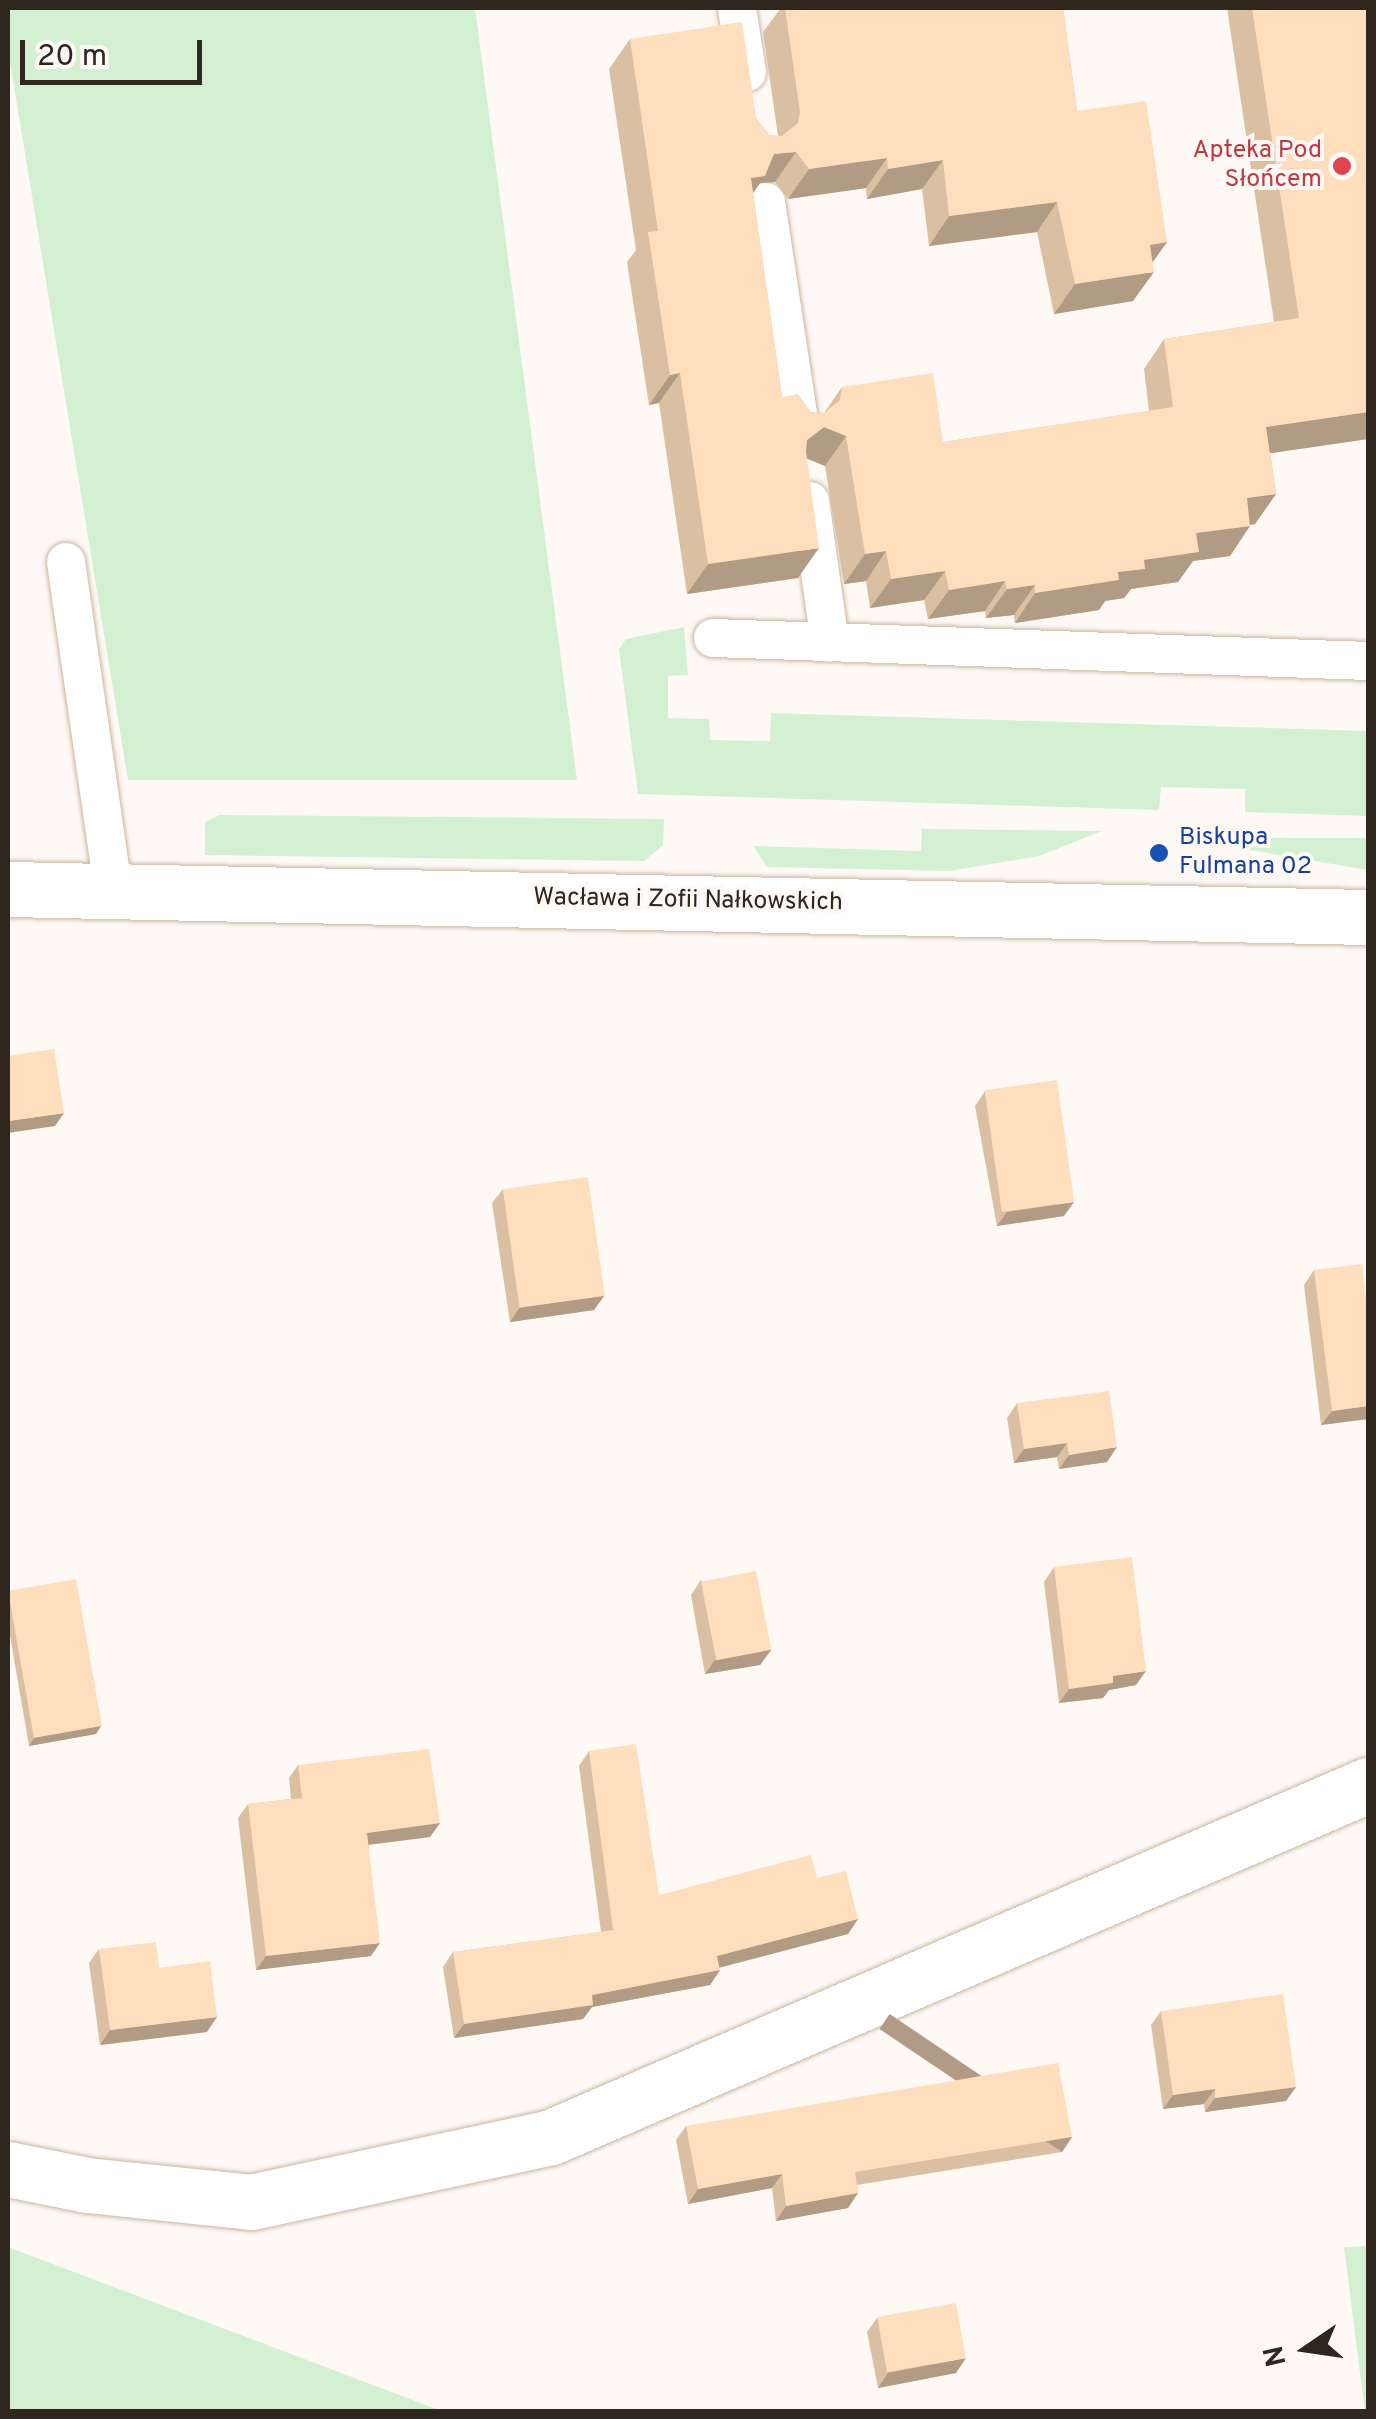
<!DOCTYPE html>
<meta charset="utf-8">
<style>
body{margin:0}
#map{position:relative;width:1376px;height:2419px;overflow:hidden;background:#fef9f5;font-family:Overpass,sans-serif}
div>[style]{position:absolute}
.green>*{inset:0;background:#d3f1d2}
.roads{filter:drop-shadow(0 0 2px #cbb59e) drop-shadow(0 0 2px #cbb59e)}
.service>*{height:38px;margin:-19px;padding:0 19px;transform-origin:19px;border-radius:19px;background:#fff}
.minor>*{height:55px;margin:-27.5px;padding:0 27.5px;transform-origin:27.5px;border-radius:27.5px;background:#fff}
.tertiary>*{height:55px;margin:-27.5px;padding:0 27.5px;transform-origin:27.5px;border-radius:27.5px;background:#fff}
.wall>*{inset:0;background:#dabfa3}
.shaded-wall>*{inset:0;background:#b29b84;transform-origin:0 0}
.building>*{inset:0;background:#fedebd;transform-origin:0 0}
.dots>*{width:28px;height:28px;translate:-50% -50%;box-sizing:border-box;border:5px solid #fef9f5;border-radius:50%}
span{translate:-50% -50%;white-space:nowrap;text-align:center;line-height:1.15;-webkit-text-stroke:8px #fef9f5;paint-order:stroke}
.health-label{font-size:25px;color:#be3a42}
.right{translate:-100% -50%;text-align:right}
.transit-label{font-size:25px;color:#164399}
.left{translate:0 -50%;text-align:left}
.street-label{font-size:25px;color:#2f271e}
.frame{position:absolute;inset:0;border:10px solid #2f271e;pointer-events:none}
.north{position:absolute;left:1256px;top:2299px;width:100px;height:100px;-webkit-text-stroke:8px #fef9f5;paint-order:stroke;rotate:257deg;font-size:28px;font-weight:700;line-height:40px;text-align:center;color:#2f271e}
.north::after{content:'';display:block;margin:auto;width:35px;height:45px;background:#2f271e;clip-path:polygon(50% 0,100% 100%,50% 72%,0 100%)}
.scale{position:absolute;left:20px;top:40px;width:182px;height:45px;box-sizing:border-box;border:5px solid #2f271e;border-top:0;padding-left:12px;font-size:30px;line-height:35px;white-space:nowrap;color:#2f271e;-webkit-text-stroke:8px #fef9f5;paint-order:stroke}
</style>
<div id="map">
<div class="green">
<i style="clip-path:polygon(8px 8px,475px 8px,577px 780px,128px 780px,8px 50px)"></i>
<i style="clip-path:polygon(684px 627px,688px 675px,668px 676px,668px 718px,709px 719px,710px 740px,770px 741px,771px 713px,1368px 731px,1368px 816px,1245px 812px,1245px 789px,1161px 787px,1159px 810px,638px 794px,619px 649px,626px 639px)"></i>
<i style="clip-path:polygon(219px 815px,664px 819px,663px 845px,644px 861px,205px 855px,205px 822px)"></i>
<i style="clip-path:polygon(922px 829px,1102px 831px,1039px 856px,948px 871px,767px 867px,753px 846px,921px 851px)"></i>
<i style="clip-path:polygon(1250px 838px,1368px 838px,1368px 870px,1250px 850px)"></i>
<i style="clip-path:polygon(1368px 2246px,1368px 2411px,1365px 2412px,1344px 2247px)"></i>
<i style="clip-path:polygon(8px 2247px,442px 2411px,8px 2411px)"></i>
</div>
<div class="roads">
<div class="service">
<i style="left:737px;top:8px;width:65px;rotate:81.1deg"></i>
<i style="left:766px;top:202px;width:221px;rotate:81.4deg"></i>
<i style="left:810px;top:501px;width:143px;rotate:82deg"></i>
<i style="left:66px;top:562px;width:331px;rotate:81.8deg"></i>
<i style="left:713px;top:638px;width:655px;rotate:2.01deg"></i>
</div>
<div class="minor">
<i style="left:8px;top:2169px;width:81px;rotate:11.4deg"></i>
<i style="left:87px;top:2185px;width:165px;rotate:5.9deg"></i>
<i style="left:251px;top:2202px;width:307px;rotate:-12.2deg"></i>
<i style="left:551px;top:2137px;width:890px;rotate:-23.31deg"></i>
</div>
<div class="tertiary">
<i style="left:8px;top:889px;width:1360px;rotate:1.18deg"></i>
</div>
</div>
<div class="wall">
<i style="clip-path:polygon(781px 8px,1063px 8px,1077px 111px,1167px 242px,1153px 262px,1133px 301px,1054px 314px,1037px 232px,929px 246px,922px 189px,867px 199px,866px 188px,788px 199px,775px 182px,760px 183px,753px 193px,782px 397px,811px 412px,824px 413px,842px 387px,943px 442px,1149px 411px,1144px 369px,1164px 339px,1274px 322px,1227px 8px,1368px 8px,1368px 439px,1270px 453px,1276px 494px,1255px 524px,1250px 525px,1230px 556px,1193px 561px,1178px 582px,1131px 589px,1124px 598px,1105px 601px,1099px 610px,1015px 623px,1014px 615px,986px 618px,985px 611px,928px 619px,924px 600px,870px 608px,866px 581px,844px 584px,825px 466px,806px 458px,798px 578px,687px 594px,659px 403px,649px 405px,627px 262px,636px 250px,609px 69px,630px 39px,756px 118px,769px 135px,778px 136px,763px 32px)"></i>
<i style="clip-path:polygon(985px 1091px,1064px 1216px,997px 1226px,975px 1106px)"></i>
<i style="clip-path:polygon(503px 1189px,604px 1296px,594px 1310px,510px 1322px,492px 1203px)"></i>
<i style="clip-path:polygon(1314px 1270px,1368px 1419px,1321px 1425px,1304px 1285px)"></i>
<i style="clip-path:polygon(1017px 1403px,1107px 1462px,1059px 1469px,1057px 1457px,1014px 1463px,1007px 1418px)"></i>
<i style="clip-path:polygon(1054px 1567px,1136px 1685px,1109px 1690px,1103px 1698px,1059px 1703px,1044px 1582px)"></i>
<i style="clip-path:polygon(701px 1580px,771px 1650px,760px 1665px,705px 1674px,691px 1595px)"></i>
<i style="clip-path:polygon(8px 1591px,101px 1726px,96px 1734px,29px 1746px,8px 1624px)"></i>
<i style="clip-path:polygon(589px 1751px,659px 1895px,817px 1878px,858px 1919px,848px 1934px,719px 1967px,720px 1970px,710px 1985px,592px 2007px,583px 2019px,454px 2038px,443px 1967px,453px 1952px,601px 1932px,579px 1766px)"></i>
<i style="clip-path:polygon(298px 1765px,440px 1823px,430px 1837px,369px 1845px,371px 1956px,256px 1970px,238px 1818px,248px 1804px,291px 1799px,289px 1778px)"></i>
<i style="clip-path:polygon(99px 1949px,159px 1968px,207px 2032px,100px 2045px,89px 1963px)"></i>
<i style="clip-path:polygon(1161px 2011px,1296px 2087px,1286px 2101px,1205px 2112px,1204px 2104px,1163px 2109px,1151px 2025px)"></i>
<i style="clip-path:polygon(686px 2126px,1072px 2137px,1062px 2152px,857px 2185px,858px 2193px,848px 2208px,776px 2221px,772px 2188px,688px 2204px,676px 2140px)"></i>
<i style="clip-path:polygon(877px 2318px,956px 2373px,878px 2388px,867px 2332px)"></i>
</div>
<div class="shaded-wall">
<i style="clip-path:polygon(796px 152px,775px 182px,760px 183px,744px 206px,751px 178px,774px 154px)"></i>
<i style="clip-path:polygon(887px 158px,866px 188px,788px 199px,809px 169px)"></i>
<i style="clip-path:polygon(943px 160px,922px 189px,867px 199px,888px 169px)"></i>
<i style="clip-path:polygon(1057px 202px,1037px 232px,929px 246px,949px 216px)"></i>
<i style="clip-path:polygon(1167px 242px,1146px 271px,1150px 245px)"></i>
<i style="clip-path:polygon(1154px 272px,1133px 301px,1054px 314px,1075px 284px)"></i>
<i style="clip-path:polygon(680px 373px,659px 403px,649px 405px,670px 375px)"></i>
<i style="clip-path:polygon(1368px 412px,1368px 439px,1245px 457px,1266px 427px)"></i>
<i style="clip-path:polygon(824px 427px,846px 436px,825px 466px,803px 457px,807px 440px)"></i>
<i style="clip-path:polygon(1276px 494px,1255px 524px,1226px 528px,1247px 498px)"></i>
<i style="clip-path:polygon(1250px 526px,1230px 556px,1193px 561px,1178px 582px,1131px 589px,1124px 598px,1105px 601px,1099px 610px,1015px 623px,1035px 593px,1118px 572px,1196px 533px)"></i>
<i style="clip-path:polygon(819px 548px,798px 578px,687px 594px,708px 564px)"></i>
<i style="clip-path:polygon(886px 551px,866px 581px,844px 584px,865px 554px)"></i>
<i style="clip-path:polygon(945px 571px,924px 600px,870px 608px,891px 579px)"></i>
<i style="clip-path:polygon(1005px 581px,985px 611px,928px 619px,949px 590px)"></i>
<i style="clip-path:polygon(1035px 585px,1014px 615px,986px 618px,1007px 589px)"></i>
<i style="clip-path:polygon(64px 1113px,55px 1126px,8px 1133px,8px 1121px)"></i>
<i style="clip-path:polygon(1074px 1202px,1064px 1216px,997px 1226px,1007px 1212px)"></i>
<i style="clip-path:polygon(604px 1296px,594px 1310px,510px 1322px,520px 1307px)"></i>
<i style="clip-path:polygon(1368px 1406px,1368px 1419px,1321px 1425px,1332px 1411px)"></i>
<i style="clip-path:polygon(1067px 1443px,1057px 1457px,1014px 1463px,1024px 1449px)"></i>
<i style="clip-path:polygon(1117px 1447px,1107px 1462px,1059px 1469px,1069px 1455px)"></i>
<i style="clip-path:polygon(771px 1650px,760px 1665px,705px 1674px,715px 1660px)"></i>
<i style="clip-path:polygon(1146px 1671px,1136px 1685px,1109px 1690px,1103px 1698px,1059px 1703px,1069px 1689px,1113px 1676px)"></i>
<i style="clip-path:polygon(101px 1726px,96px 1734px,29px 1746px,34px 1738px)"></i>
<i style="clip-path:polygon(440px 1823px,430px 1837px,358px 1846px,367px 1833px)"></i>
<i style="clip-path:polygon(858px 1919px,848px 1934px,707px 1971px,717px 1956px)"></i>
<i style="clip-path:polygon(380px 1943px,371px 1956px,256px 1970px,266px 1956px)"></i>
<i style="clip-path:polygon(720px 1970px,710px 1985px,592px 2007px,583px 2019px,454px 2038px,464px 2024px,592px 1995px)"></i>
<i style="clip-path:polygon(217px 2017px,207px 2032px,100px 2045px,110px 2030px)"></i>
<i style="clip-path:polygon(1296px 2087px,1286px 2101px,1205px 2112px,1215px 2098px)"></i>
<i style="clip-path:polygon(1215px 2089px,1204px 2104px,1163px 2109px,1173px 2095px)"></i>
<i style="left:1072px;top:2137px;width:18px;height:220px;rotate:124deg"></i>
<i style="clip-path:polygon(782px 2174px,772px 2188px,688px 2204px,698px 2189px)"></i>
<i style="clip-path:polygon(858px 2193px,848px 2208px,776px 2221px,786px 2206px)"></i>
<i style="clip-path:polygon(966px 2358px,956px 2373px,878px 2388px,888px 2373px)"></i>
</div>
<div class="building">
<i style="clip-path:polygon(785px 8px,1063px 8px,1077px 111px,1146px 101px,1167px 242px,1150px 245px,1154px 272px,1075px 284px,1057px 202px,949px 216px,943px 160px,888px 169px,887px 158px,809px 169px,796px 152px,774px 154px,765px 176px,751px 178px,782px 397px,798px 394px,811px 412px,824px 413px,840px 400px,842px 387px,933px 373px,943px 442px,1173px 407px,1164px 339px,1299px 318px,1252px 8px,1368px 8px,1368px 412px,1266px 427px,1276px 494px,1247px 498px,1250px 526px,1196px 533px,1199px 552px,1144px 560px,1145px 569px,1118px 572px,1119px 580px,1035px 593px,1035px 585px,1007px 589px,1005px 581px,949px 590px,945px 571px,891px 579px,886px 551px,865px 554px,846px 436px,824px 427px,807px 440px,806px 451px,819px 548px,708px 564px,680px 373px,670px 375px,648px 232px,658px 231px,630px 39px,742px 22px,756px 118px,769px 135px,782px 136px,798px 123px,800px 112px)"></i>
<i style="clip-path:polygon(54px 1049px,64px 1113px,8px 1121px,8px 1056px)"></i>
<i style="left:1057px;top:1080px;width:123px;height:73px;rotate:82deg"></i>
<i style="left:588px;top:1177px;width:120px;height:86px;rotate:82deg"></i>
<i style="clip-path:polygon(1362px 1264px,1368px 1316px,1368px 1406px,1332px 1411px,1314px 1270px)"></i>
<i style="clip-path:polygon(1109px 1391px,1117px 1447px,1069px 1455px,1067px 1443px,1024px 1449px,1017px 1403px)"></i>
<i style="clip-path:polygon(1132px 1557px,1146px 1671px,1113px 1676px,1113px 1683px,1069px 1689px,1054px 1567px)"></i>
<i style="left:756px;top:1571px;width:80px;height:56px;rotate:79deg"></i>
<i style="left:76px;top:1579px;width:149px;height:69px;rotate:80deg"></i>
<i style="clip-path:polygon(636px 1744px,659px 1895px,811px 1855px,817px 1878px,846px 1871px,858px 1919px,717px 1956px,720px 1970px,592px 1995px,593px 2005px,464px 2024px,453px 1952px,613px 1930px,589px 1751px)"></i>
<i style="clip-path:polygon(429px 1749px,440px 1823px,367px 1833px,380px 1943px,266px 1956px,248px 1804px,302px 1798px,298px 1765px)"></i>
<i style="clip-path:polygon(156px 1942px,159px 1968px,210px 1961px,217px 2017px,110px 2030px,99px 1949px)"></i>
<i style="clip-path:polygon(1283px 1994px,1296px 2087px,1215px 2098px,1215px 2089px,1173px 2095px,1161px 2011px)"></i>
<i style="clip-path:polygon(1058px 2063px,1072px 2137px,855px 2172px,858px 2193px,786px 2206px,782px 2174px,698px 2189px,686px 2126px)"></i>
<i style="left:956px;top:2303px;width:56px;height:80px;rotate:80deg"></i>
</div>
<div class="dots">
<i style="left:1342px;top:166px;background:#e0444e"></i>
<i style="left:1159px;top:853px;background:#1a4fb4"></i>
</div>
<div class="health-label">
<span class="right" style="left:1322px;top:166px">Apteka Pod<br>Słońcem</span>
</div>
<div class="transit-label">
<span class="left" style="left:1179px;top:853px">Biskupa<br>Fulmana 02</span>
</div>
<div class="street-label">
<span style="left:688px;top:901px;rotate:1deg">Wacława i Zofii Nałkowskich</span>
</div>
<div class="frame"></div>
<div class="north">N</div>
<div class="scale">20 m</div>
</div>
